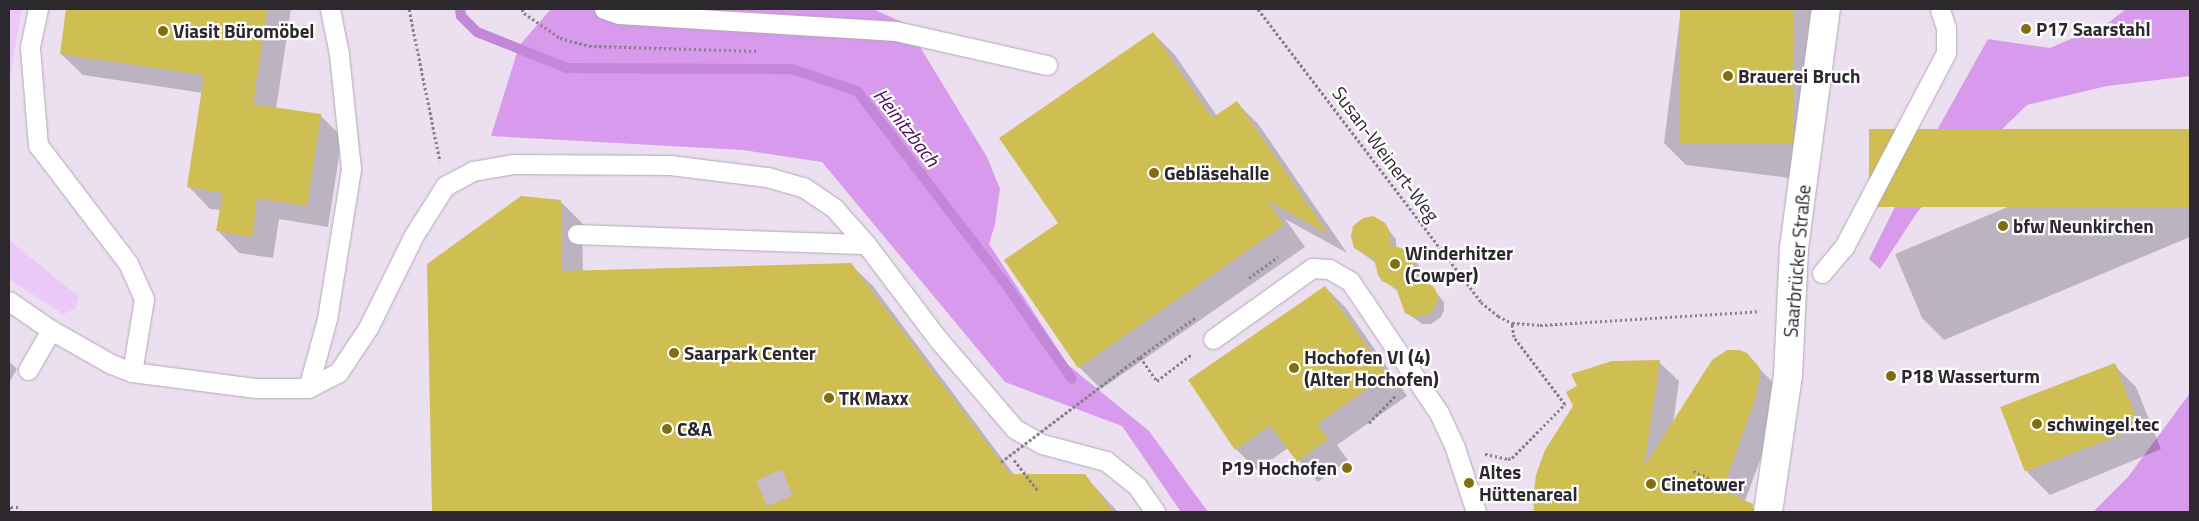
<!DOCTYPE html>
<meta charset="utf-8">
<style>
body{margin:0}
#map{position:relative;width:2199px;height:521px;overflow:hidden;background:#ece0f0;font-family:"Titillium Web",sans-serif}
div>[style]{position:absolute}
.green>*{inset:0;background:#ebc8f8}
.forest>*{inset:0;background:#d79aec}
.shadow>*{inset:0;background:#0003}
.stream>*{height:10px;margin:-5px;padding:0 5px;transform-origin:5px;border-radius:5px;background:#c287d7}
.building>*{inset:0;background:#cfbe51;transform-origin:0 0}
.street-tunnel>*{height:28px;margin-top:-14px;transform-origin:0;background:repeating-linear-gradient(90deg,#c6bbc9 0 28px,transparent 0 42px)}
.path>*{height:3px;margin-top:-1.5px;transform-origin:0;background:repeating-linear-gradient(90deg,#88808b 0 2.5px,transparent 0 5px)}
.roads{filter:drop-shadow(0 0 1px #b3a7b7) drop-shadow(0 0 1px #b3a7b7)}
.lane>*{height:19px;margin:-9.5px;padding:0 9.5px;transform-origin:9.5px;border-radius:9.5px;background:#fff}
.street>*{height:28px;margin:-14px;padding:0 14px;transform-origin:14px;border-radius:14px;background:#fff}
.path-bridge>*{height:3px;margin-top:-1.5px;transform-origin:0;background:repeating-linear-gradient(90deg,#88808b 0 2.5px,transparent 0 5px)}
.dots>*{width:14px;height:14px;translate:-50% -50%;box-sizing:border-box;border:2px solid #fff;border-radius:50%}
span{translate:-50% -50%;white-space:nowrap;text-align:center;line-height:1.15;-webkit-text-stroke:4.5px #fff;paint-order:stroke}
.poi-label{font-size:19px;color:#2c282e;font-weight:700}
.left{translate:0 -50%;text-align:left}
.right{translate:-100% -50%;text-align:right}
.street-label{font-size:19px;color:#2c282e}
.water-label{font-size:20px;color:#470e57;font-style:italic}
.frame{position:absolute;inset:0;border:10px solid #2c282e;pointer-events:none}
</style>
<div id="map">
<div class="green">
<i style="clip-path:polygon(9px 9px,22px 9px,9px 82px)"></i>
<i style="clip-path:polygon(9px 240px,79px 297px,75px 309px,63px 314px,9px 279px)"></i>
</div>
<div class="forest">
<i style="clip-path:polygon(551px 9px,873px 9px,906px 24px,987px 157px,1000px 189px,995px 224px,989px 244px,1068px 365px,1149px 431px,1208px 512px,1181px 512px,1122px 426px,1005px 382px,822px 162px,743px 150px,491px 136px,519px 46px)"></i>
<i style="clip-path:polygon(2126px 9px,2190px 9px,2190px 76px,2107px 86px,2027px 105px,1918px 211px,1880px 269px,1869px 259px,1904px 189px,1988px 39px,2050px 48px,2108px 23px)"></i>
<i style="clip-path:polygon(2190px 393px,2190px 512px,2093px 512px,2128px 477px)"></i>
</div>
<div class="shadow">
<i style="clip-path:polygon(67px 9px,291px 9px,276px 109px,320px 115px,342px 137px,328px 227px,279px 219px,273px 258px,239px 253px,218px 231px,221px 210px,210px 209px,189px 187px,203px 93px,83px 75px,61px 54px)"></i>
<i style="clip-path:polygon(1681px 9px,1818px 9px,1797px 179px,1686px 165px,1664px 143px)"></i>
<i style="clip-path:polygon(1153px 33px,1175px 55px,1217px 116px,1237px 103px,1259px 125px,1347px 253px,1285px 219px,1305px 247px,1101px 389px,1079px 367px,1059px 223px)"></i>
<i style="clip-path:polygon(2190px 131px,2190px 237px,1944px 340px,1922px 318px,1895px 254px)"></i>
<i style="clip-path:polygon(560px 201px,582px 223px,583px 272px,850px 264px,873px 286px,1015px 476px,1084px 475px,1118px 512px,433px 512px,428px 264px)"></i>
<i style="clip-path:polygon(1386px 227px,1396px 239px,1396px 248px,1409px 255px,1417px 263px,1421px 270px,1421px 280px,1427px 282px,1444px 302px,1444px 310px,1441px 317px,1431px 324px,1422px 324px,1406px 312px,1399px 292px,1383px 280px,1376px 263px,1355px 248px)"></i>
<i style="clip-path:polygon(1325px 287px,1346px 308px,1407px 396px,1337px 445px,1348px 460px,1318px 482px,1288px 448px,1257px 470px,1236px 449px)"></i>
<i style="clip-path:polygon(1746px 354px,1778px 388px,1776px 417px,1745px 501px,1759px 512px,1535px 512px,1534px 498px,1659px 362px,1679px 381px,1673px 424px)"></i>
<i style="clip-path:polygon(9px 361px,17px 369px,9px 383px)"></i>
<i style="clip-path:polygon(2114px 365px,2136px 387px,2161px 449px,2050px 495px,2028px 473px,2002px 410px)"></i>
</div>
<div class="stream">
<i style="left:460px;top:9px;width:7px;rotate:82deg"></i>
<i style="left:461px;top:16px;width:23px;rotate:45deg"></i>
<i style="left:477px;top:32px;width:97px;rotate:21.8deg"></i>
<i style="left:567px;top:68px;width:225px;rotate:0.3deg"></i>
<i style="left:792px;top:69px;width:69px;rotate:18.7deg"></i>
<i style="left:857px;top:91px;width:241px;rotate:52.4deg"></i>
<i style="left:1004px;top:282px;width:118px;rotate:55deg"></i>
</div>
<div class="building">
<i style="clip-path:polygon(66px 9px,267px 9px,253px 104px,321px 114px,307px 206px,257px 198px,252px 237px,216px 231px,223px 193px,187px 187px,204px 75px,60px 54px)"></i>
<i style="left:1680px;top:9px;width:114px;height:135px"></i>
<i style="clip-path:polygon(1153px 32px,1212px 118px,1237px 101px,1328px 234px,1267px 200px,1284px 225px,1078px 368px,1004px 260px,1058px 223px,999px 138px)"></i>
<i style="left:2190px;top:129px;width:78px;height:321px;rotate:90deg"></i>
<i style="clip-path:polygon(521px 196px,561px 200px,562px 271px,851px 263px,1010px 474px,1085px 474px,1113px 512px,432px 512px,427px 264px)"></i>
<i style="clip-path:polygon(1373px 216px,1385px 223px,1389px 230px,1390px 245px,1404px 249px,1410px 254px,1414px 262px,1414px 277px,1433px 286px,1437px 293px,1438px 302px,1430px 314px,1413px 317px,1405px 313px,1396px 288px,1382px 281px,1378px 275px,1374px 259px,1354px 248px,1351px 236px,1353px 226px,1363px 218px)"></i>
<i style="clip-path:polygon(1325px 286px,1387px 375px,1317px 424px,1328px 439px,1297px 462px,1270px 425px,1235px 450px,1188px 380px)"></i>
<i style="clip-path:polygon(1727px 350px,1739px 350px,1747px 353px,1759px 367px,1760px 374px,1756px 397px,1722px 490px,1753px 504px,1753px 512px,1534px 512px,1533px 498px,1536px 475px,1545px 450px,1573px 406px,1566px 392px,1577px 386px,1571px 374px,1612px 361px,1660px 360px,1644px 467px,1712px 360px)"></i>
<i style="left:2115px;top:363px;width:69px;height:123px;rotate:69deg"></i>
</div>
<div class="street-tunnel">
<i style="left:769px;top:475px;width:40px;rotate:66.6deg"></i>
</div>
<div class="path">
<i style="left:409px;top:9px;width:155px;rotate:78.5deg"></i>
<i style="left:522px;top:9px;width:4px;rotate:63deg"></i>
<i style="left:524px;top:13px;width:44px;rotate:34.8deg"></i>
<i style="left:560px;top:38px;width:30px;rotate:15deg"></i>
<i style="left:589px;top:46px;width:170px;rotate:1.7deg"></i>
<i style="left:1258px;top:9px;width:368px;rotate:52.7deg"></i>
<i style="left:1481px;top:302px;width:22px;rotate:39deg"></i>
<i style="left:1498px;top:316px;width:16px;rotate:27deg"></i>
<i style="left:1512px;top:323px;width:28px;rotate:4deg"></i>
<i style="left:1540px;top:325px;width:220px;rotate:-3.6deg"></i>
<i style="left:1249px;top:278px;width:36px;rotate:-36deg"></i>
<i style="left:1140px;top:357px;width:69px;rotate:-35.5deg"></i>
<i style="left:1125px;top:368px;width:19px;rotate:-36deg"></i>
<i style="left:1140px;top:357px;width:29px;rotate:55deg"></i>
<i style="left:1157px;top:381px;width:44px;rotate:-37.6deg"></i>
<i style="left:1369px;top:423px;width:39px;rotate:-46deg"></i>
<i style="left:1485px;top:454px;width:24px;rotate:12deg"></i>
<i style="left:1508px;top:459px;width:4px;rotate:-14deg"></i>
<i style="left:1512px;top:458px;width:76px;rotate:-45.5deg"></i>
<i style="left:1565px;top:404px;width:84px;rotate:-127.3deg"></i>
<i style="left:1514px;top:337px;width:14px;rotate:-98deg"></i>
<i style="left:1014px;top:460px;width:39px;rotate:52deg"></i>
<i style="left:1693px;top:471px;width:52px;rotate:23.6deg"></i>
<i style="left:9px;top:509px;width:3px;rotate:-45deg"></i>
<i style="left:11px;top:507px;width:8px"></i>
</div>
<div class="roads">
<div class="lane">
<i style="left:38px;top:9px;width:40px;rotate:102deg"></i>
<i style="left:30px;top:48px;width:97px;rotate:85.3deg"></i>
<i style="left:38px;top:145px;width:148px;rotate:52.7deg"></i>
<i style="left:128px;top:263px;width:39px;rotate:66deg"></i>
<i style="left:144px;top:299px;width:74px;rotate:99.3deg"></i>
<i style="left:604px;top:9px;width:16px;rotate:18deg"></i>
<i style="left:619px;top:14px;width:278px;rotate:3.5deg"></i>
<i style="left:896px;top:31px;width:155px;rotate:12.7deg"></i>
<i style="left:577px;top:234px;width:289px;rotate:2deg"></i>
<i style="left:1822px;top:273px;width:34px;rotate:-50deg"></i>
<i style="left:1844px;top:247px;width:219px;rotate:-62.3deg"></i>
<i style="left:1946px;top:53px;width:25px;rotate:-90deg"></i>
<i style="left:1946px;top:28px;width:19px;rotate:-108deg"></i>
<i style="left:9px;top:301px;width:51px;rotate:34.6deg"></i>
<i style="left:51px;top:330px;width:69px;rotate:29.5deg"></i>
<i style="left:111px;top:364px;width:22px;rotate:21deg"></i>
<i style="left:132px;top:372px;width:125px;rotate:7.4deg"></i>
<i style="left:256px;top:388px;width:52px"></i>
<i style="left:308px;top:388px;width:34px;rotate:-27deg"></i>
<i style="left:338px;top:373px;width:54px;rotate:-56.3deg"></i>
<i style="left:368px;top:328px;width:104px;rotate:-63.7deg"></i>
<i style="left:414px;top:235px;width:58px;rotate:-57.7deg"></i>
<i style="left:445px;top:186px;width:32px;rotate:-28deg"></i>
<i style="left:473px;top:171px;width:40px;rotate:-10deg"></i>
<i style="left:512px;top:164px;width:158px;rotate:0.4deg"></i>
<i style="left:670px;top:165px;width:98px;rotate:7.1deg"></i>
<i style="left:767px;top:177px;width:37px;rotate:16deg"></i>
<i style="left:803px;top:187px;width:37px;rotate:34deg"></i>
<i style="left:834px;top:208px;width:48px;rotate:48.4deg"></i>
<i style="left:866px;top:244px;width:118px;rotate:52.9deg"></i>
<i style="left:937px;top:338px;width:120px;rotate:49.4deg"></i>
<i style="left:1015px;top:429px;width:31px;rotate:29deg"></i>
<i style="left:1042px;top:444px;width:66px;rotate:14.9deg"></i>
<i style="left:1106px;top:461px;width:40px;rotate:39deg"></i>
<i style="left:1137px;top:486px;width:32px;rotate:55deg"></i>
<i style="left:1213px;top:339px;width:122px;rotate:-35.6deg"></i>
<i style="left:1312px;top:268px;width:17px;rotate:3deg"></i>
<i style="left:1329px;top:269px;width:24px;rotate:30deg"></i>
<i style="left:1350px;top:281px;width:159px;rotate:56deg"></i>
<i style="left:1439px;top:413px;width:38px;rotate:65deg"></i>
<i style="left:1455px;top:448px;width:67px;rotate:71.8deg"></i>
<i style="left:28px;top:370px;width:46px;rotate:-60.1deg"></i>
<i style="left:308px;top:388px;width:72px;rotate:-74.6deg"></i>
<i style="left:327px;top:319px;width:152px;rotate:-80.9deg"></i>
<i style="left:351px;top:169px;width:116px;rotate:-96deg"></i>
<i style="left:339px;top:54px;width:46px;rotate:-101.3deg"></i>
</div>
<div class="street">
<i style="left:1768px;top:512px;width:138px;rotate:-81.7deg"></i>
<i style="left:1788px;top:375px;width:127px;rotate:-87.3deg"></i>
<i style="left:1794px;top:248px;width:241px;rotate:-82.4deg"></i>
</div>
</div>
<div class="path-bridge">
<i style="left:1001px;top:462px;width:156px;rotate:-37.2deg"></i>
</div>
<div class="dots">
<i style="left:2026px;top:29px;background:#7e700e"></i>
<i style="left:163px;top:31px;background:#7e700e"></i>
<i style="left:1728px;top:76px;background:#7e700e"></i>
<i style="left:1154px;top:173px;background:#7e700e"></i>
<i style="left:2003px;top:226px;background:#7e700e"></i>
<i style="left:1395px;top:264px;background:#7e700e"></i>
<i style="left:674px;top:353px;background:#7e700e"></i>
<i style="left:1294px;top:368px;background:#7e700e"></i>
<i style="left:1891px;top:376px;background:#7e700e"></i>
<i style="left:829px;top:398px;background:#7e700e"></i>
<i style="left:2037px;top:424px;background:#7e700e"></i>
<i style="left:667px;top:429px;background:#7e700e"></i>
<i style="left:1347px;top:468px;background:#7e700e"></i>
<i style="left:1469px;top:483px;background:#7e700e"></i>
<i style="left:1651px;top:484px;background:#7e700e"></i>
</div>
<div class="poi-label">
<span class="left" style="left:2036px;top:29px">P17 Saarstahl</span>
<span class="left" style="left:173px;top:31px">Viasit Büromöbel</span>
<span class="left" style="left:1738px;top:76px">Brauerei Bruch</span>
<span class="left" style="left:1164px;top:173px">Gebläsehalle</span>
<span class="left" style="left:2013px;top:226px">bfw Neunkirchen</span>
<span class="left" style="left:1405px;top:264px">Winderhitzer<br>(Cowper)</span>
<span class="left" style="left:684px;top:353px">Saarpark Center</span>
<span class="left" style="left:1304px;top:368px">Hochofen VI (4)<br>(Alter Hochofen)</span>
<span class="left" style="left:1901px;top:376px">P18 Wasserturm</span>
<span class="left" style="left:839px;top:398px">TK Maxx</span>
<span class="left" style="left:2047px;top:424px">schwingel.tec</span>
<span class="left" style="left:677px;top:429px">C&amp;A</span>
<span class="right" style="left:1337px;top:468px">P19 Hochofen</span>
<span class="left" style="left:1479px;top:483px">Altes<br>Hüttenareal</span>
<span class="left" style="left:1661px;top:484px">Cinetower</span>
</div>
<div class="street-label">
<span style="left:1386px;top:154px;rotate:53deg">Susan-Weinert-Weg</span>
<span style="left:1797px;top:261px;rotate:-85deg">Saarbrücker Straße</span>
</div>
<div class="water-label">
<span style="left:907px;top:127px;rotate:52deg">Heinitzbach</span>
</div>
<div class="frame"></div>
</div>
